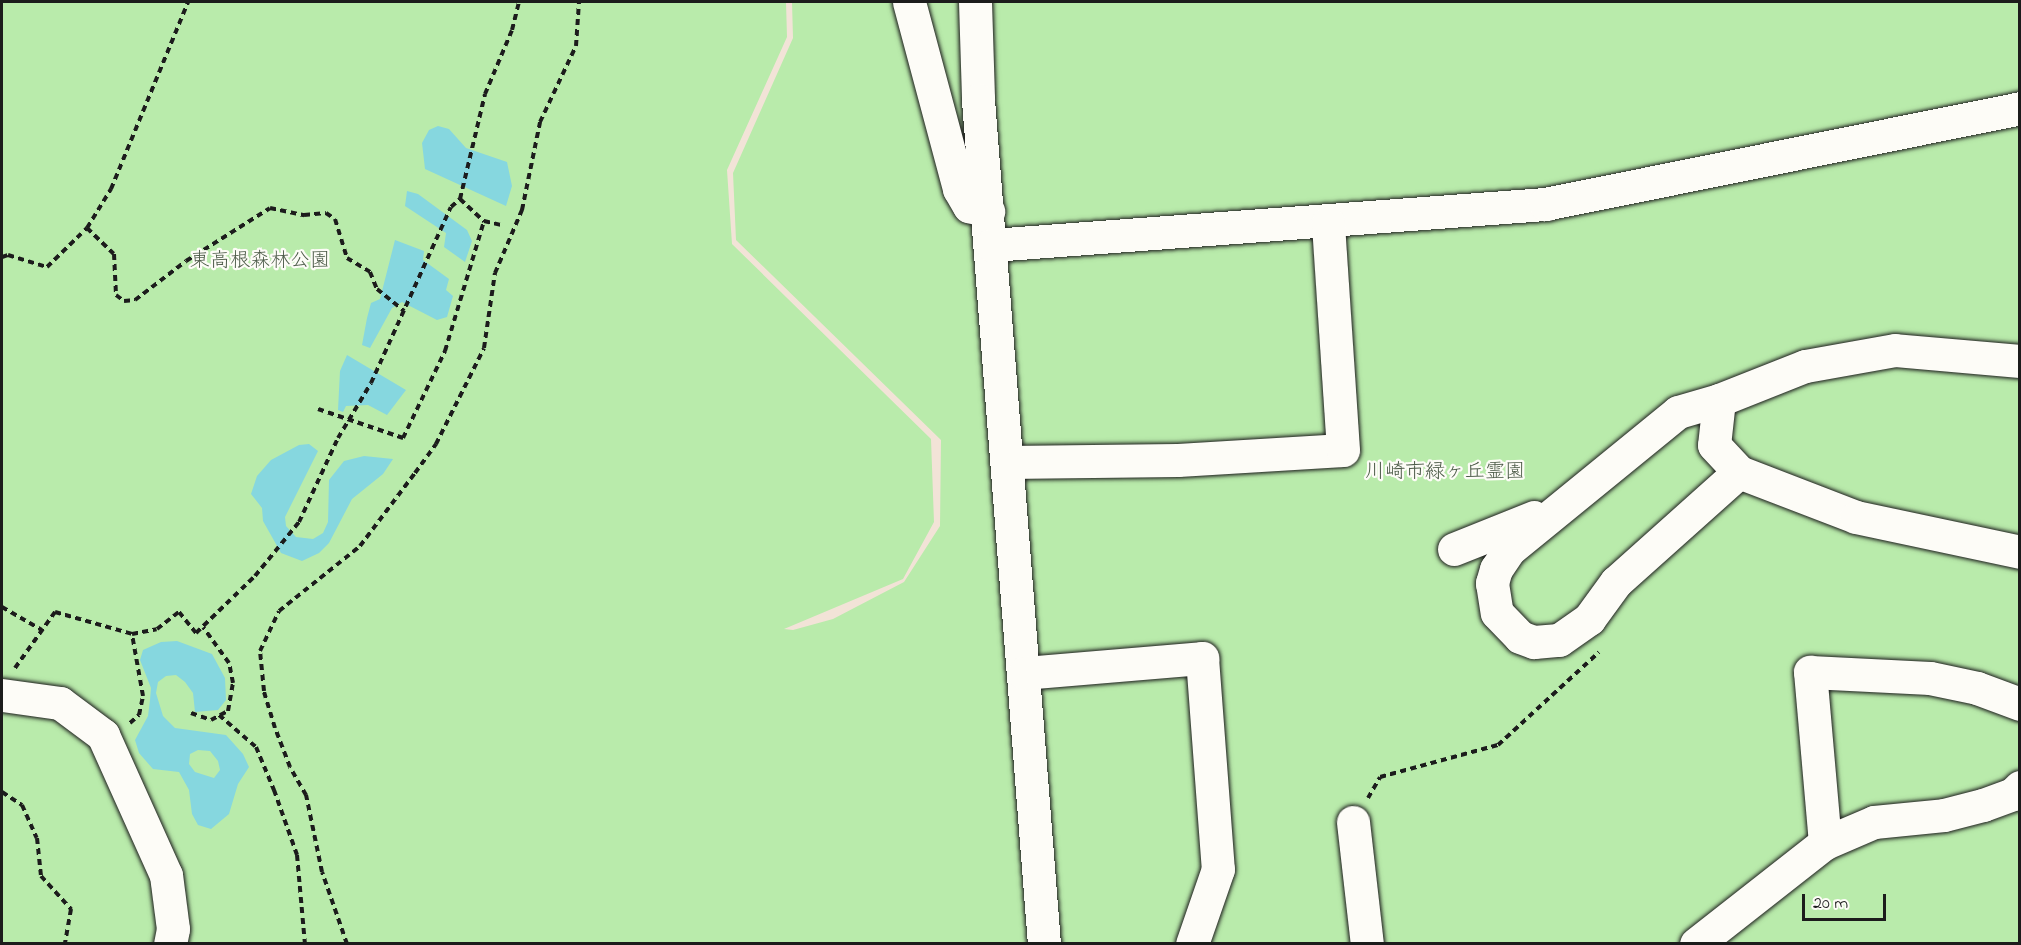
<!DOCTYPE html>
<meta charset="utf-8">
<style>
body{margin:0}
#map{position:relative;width:2021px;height:945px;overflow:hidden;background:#f2e3d7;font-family:"Indie Flower","Klee One",sans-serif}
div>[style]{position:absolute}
.green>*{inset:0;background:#b9ebab}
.water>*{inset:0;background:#86d7df}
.path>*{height:4px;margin-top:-2px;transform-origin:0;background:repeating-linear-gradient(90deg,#1c1c1c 0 6px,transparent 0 10.5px)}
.roads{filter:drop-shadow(0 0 2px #1c1c1c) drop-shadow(0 0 2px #1c1c1c)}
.minor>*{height:33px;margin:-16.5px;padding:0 16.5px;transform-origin:16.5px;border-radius:16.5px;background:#fdfcf7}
span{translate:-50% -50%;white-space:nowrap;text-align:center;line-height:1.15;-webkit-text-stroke:4.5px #fdfcf7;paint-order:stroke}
.park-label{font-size:20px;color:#4b5a47}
.frame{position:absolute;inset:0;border:3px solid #1c1c1c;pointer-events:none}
.scale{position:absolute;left:1802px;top:894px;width:84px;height:27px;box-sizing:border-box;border:3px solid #1c1c1c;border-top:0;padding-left:8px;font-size:18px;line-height:21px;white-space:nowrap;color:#1c1c1c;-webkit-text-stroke:4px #fdfcf7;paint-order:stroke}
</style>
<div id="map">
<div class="green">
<i style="clip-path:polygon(2px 2px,786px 2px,787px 37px,727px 170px,732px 244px,931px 439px,934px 522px,903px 579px,784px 629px,793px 630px,833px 619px,904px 582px,940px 526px,941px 440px,736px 240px,733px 173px,793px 38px,792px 2px,2019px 2px,2019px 943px,2px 944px)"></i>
</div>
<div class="water">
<i style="clip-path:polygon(438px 126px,449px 129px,466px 148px,507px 162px,512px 186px,506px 206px,425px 169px,422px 143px,429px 130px)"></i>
<i style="clip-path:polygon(407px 191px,418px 194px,467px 230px,472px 241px,465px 262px,444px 247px,446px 233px,405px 206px)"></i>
<i style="clip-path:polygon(395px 240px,424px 251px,423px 260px,449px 279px,446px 290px,453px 296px,447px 317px,437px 320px,402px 302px,392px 308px,370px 348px,362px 345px,367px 318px,371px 303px,380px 299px)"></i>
<i style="clip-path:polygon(347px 355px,406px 390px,387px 415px,368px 405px,346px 406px,343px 412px,338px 410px,340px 371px)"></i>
<i style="clip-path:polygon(309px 444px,318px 451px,285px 517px,286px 526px,296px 537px,313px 539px,323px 533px,328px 522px,329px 480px,344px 461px,364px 456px,393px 459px,383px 474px,352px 499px,329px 543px,319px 553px,302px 561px,281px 553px,263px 521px,262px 508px,251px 494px,257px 476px,271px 460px,299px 445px)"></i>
<i style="clip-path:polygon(evenodd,177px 641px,212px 654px,225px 678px,226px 700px,218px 710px,195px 712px,193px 693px,185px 682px,176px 675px,166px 676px,158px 682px,156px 693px,163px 716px,175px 728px,226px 735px,243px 754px,249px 767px,238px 784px,229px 814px,211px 829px,198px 825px,192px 814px,189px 790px,179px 772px,153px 769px,139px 753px,135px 740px,148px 716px,150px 700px,151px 688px,140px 660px,143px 650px,161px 642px,177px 641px,198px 750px,210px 751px,218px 761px,220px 770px,214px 778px,195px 772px,189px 764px,190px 754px,198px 750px)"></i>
</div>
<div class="path">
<i style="left:460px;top:199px;width:33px;rotate:43deg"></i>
<i style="left:484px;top:221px;width:17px;rotate:13deg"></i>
<i style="left:87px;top:228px;width:37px;rotate:44deg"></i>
<i style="left:114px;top:254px;width:41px;rotate:87.2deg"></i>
<i style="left:116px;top:295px;width:10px;rotate:37deg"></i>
<i style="left:124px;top:301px;width:11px;rotate:-5deg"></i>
<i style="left:135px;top:300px;width:64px;rotate:-37.4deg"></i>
<i style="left:186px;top:261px;width:99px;rotate:-32.2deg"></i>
<i style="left:270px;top:208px;width:35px;rotate:12deg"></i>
<i style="left:304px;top:215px;width:22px;rotate:-5deg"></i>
<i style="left:326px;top:213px;width:11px;rotate:34deg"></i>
<i style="left:335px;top:219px;width:41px;rotate:72.9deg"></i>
<i style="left:347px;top:258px;width:27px;rotate:31deg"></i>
<i style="left:370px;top:272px;width:18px;rotate:68deg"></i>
<i style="left:377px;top:289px;width:35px;rotate:39deg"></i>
<i style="left:2px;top:257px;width:6px;rotate:-18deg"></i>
<i style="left:8px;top:255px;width:41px;rotate:17.1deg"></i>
<i style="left:47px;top:267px;width:56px;rotate:-44.3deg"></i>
<i style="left:87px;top:228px;width:46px;rotate:-58.4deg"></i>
<i style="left:111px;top:189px;width:202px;rotate:-67.6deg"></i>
<i style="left:318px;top:409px;width:90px;rotate:18.8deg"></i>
<i style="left:403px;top:438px;width:97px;rotate:-64.2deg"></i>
<i style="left:445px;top:351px;width:136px;rotate:-73.3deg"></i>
<i style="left:2px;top:607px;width:46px;rotate:29.9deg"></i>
<i style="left:15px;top:668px;width:69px;rotate:-54.5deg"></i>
<i style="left:55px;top:612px;width:80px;rotate:15.9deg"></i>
<i style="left:132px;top:634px;width:25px;rotate:-11deg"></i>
<i style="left:157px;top:629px;width:28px;rotate:-38deg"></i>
<i style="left:179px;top:612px;width:27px;rotate:51deg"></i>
<i style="left:196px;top:633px;width:82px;rotate:-44deg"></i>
<i style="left:255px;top:576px;width:70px;rotate:-50.8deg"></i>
<i style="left:299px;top:522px;width:93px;rotate:-65.1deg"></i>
<i style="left:338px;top:438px;width:64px;rotate:-59deg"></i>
<i style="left:371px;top:383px;width:193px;rotate:-65.6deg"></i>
<i style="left:451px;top:207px;width:12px;rotate:-42deg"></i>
<i style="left:460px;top:199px;width:108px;rotate:-76.6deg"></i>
<i style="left:485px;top:94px;width:69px;rotate:-67.1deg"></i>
<i style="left:512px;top:30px;width:29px;rotate:-76deg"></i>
<i style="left:191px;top:713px;width:21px;rotate:19deg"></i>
<i style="left:211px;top:720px;width:19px;rotate:-28deg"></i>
<i style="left:228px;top:711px;width:28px;rotate:-80deg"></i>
<i style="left:233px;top:683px;width:20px;rotate:-101deg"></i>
<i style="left:229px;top:663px;width:44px;rotate:-125.8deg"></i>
<i style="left:219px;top:715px;width:49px;rotate:40.9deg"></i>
<i style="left:256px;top:747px;width:47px;rotate:67.3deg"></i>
<i style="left:274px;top:790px;width:69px;rotate:70.5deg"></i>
<i style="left:297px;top:855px;width:89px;rotate:84.9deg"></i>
<i style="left:130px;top:723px;width:12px;rotate:-42deg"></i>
<i style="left:139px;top:715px;width:19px;rotate:-78deg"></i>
<i style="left:143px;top:696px;width:63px;rotate:-100.1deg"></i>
<i style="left:2px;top:792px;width:24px;rotate:33deg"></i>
<i style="left:22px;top:805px;width:36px;rotate:66deg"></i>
<i style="left:37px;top:838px;width:38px;rotate:84deg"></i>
<i style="left:41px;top:876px;width:45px;rotate:47.7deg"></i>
<i style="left:71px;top:909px;width:36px;rotate:100deg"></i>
<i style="left:1368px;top:798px;width:24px;rotate:-60deg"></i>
<i style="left:1380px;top:777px;width:122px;rotate:-15.2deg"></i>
<i style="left:1498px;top:745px;width:137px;rotate:-42.6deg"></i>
<i style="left:347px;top:944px;width:76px;rotate:-109.1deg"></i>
<i style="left:322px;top:872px;width:79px;rotate:-101.7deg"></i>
<i style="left:306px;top:795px;width:32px;rotate:-120deg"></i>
<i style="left:290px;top:767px;width:42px;rotate:-111deg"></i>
<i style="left:275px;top:728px;width:39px;rotate:-107deg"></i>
<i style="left:264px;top:691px;width:40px;rotate:-95.7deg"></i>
<i style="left:260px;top:651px;width:44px;rotate:-64.6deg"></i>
<i style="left:279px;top:611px;width:104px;rotate:-38.7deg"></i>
<i style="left:360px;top:546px;width:91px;rotate:-53deg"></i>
<i style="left:415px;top:473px;width:36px;rotate:-54deg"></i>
<i style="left:436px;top:444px;width:107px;rotate:-63.4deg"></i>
<i style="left:484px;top:348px;width:76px;rotate:-81.7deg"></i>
<i style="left:495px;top:273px;width:69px;rotate:-66.8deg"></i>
<i style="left:522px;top:210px;width:90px;rotate:-78.4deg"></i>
<i style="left:540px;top:122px;width:84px;rotate:-64.7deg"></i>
<i style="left:576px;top:46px;width:44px;rotate:-86.1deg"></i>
</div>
<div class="roads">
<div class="minor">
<i style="left:909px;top:2px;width:194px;rotate:75deg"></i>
<i style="left:959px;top:189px;width:20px;rotate:60deg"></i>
<i style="left:969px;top:206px;width:20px;rotate:15deg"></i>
<i style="left:975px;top:2px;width:98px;rotate:88.2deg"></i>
<i style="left:978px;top:100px;width:847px;rotate:85.53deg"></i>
<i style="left:992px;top:245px;width:555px;rotate:-4.24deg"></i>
<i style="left:1545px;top:204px;width:485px;rotate:-11.4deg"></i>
<i style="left:2020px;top:361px;width:125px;rotate:-175deg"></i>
<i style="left:1895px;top:350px;width:91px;rotate:169.9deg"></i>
<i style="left:1805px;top:366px;width:92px;rotate:158.4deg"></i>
<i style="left:1719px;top:400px;width:45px;rotate:96.3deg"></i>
<i style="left:1714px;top:445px;width:37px;rotate:47deg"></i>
<i style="left:1739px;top:472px;width:125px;rotate:21deg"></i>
<i style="left:1856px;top:517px;width:168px;rotate:12deg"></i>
<i style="left:1719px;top:400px;width:43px;rotate:163.7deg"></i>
<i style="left:1678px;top:412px;width:218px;rotate:140.8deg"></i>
<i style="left:1509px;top:550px;width:23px;rotate:124deg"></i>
<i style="left:1496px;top:569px;width:15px;rotate:106deg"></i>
<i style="left:1492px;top:583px;width:30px;rotate:81deg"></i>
<i style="left:1497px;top:613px;width:33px;rotate:46deg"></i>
<i style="left:1520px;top:637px;width:15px;rotate:20deg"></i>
<i style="left:1534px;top:642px;width:25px;rotate:-5deg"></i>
<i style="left:1559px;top:640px;width:37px;rotate:-35deg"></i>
<i style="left:1589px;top:619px;width:46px;rotate:-53.9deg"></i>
<i style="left:1616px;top:582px;width:165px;rotate:-41.8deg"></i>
<i style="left:1007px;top:462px;width:171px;rotate:-0.7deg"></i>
<i style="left:1178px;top:460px;width:165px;rotate:-3.5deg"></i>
<i style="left:1343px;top:450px;width:228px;rotate:-93.8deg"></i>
<i style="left:1454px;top:549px;width:86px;rotate:-21.8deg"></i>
<i style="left:1024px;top:673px;width:179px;rotate:-4.8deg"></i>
<i style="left:1202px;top:658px;width:212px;rotate:85.7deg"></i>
<i style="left:1218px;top:869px;width:79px;rotate:109.1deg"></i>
<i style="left:2px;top:695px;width:59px;rotate:7.9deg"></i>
<i style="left:60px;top:703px;width:54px;rotate:36.7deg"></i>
<i style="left:103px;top:735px;width:154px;rotate:65.8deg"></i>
<i style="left:166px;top:875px;width:54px;rotate:82.6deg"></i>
<i style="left:173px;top:929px;width:15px;rotate:101deg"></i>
<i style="left:1353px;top:822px;width:123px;rotate:83.5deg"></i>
<i style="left:1825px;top:843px;width:172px;rotate:-95deg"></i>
<i style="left:1810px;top:672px;width:120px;rotate:2.9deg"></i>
<i style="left:1930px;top:678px;width:48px;rotate:12deg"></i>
<i style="left:1977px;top:688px;width:46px;rotate:20.4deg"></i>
<i style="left:1696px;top:944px;width:164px;rotate:-38.1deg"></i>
<i style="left:1825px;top:843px;width:53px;rotate:-23.2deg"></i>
<i style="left:1874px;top:822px;width:70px;rotate:-5.7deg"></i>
<i style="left:1944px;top:815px;width:40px;rotate:-14.4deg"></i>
<i style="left:1983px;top:805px;width:32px;rotate:-20deg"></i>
<i style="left:2013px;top:794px;width:10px;rotate:-45deg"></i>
</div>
</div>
<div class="park-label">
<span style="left:260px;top:261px">東高根森林公園</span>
<span style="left:1445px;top:472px">川崎市緑ヶ丘霊園</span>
</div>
<div class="frame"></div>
<div class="scale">20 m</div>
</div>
